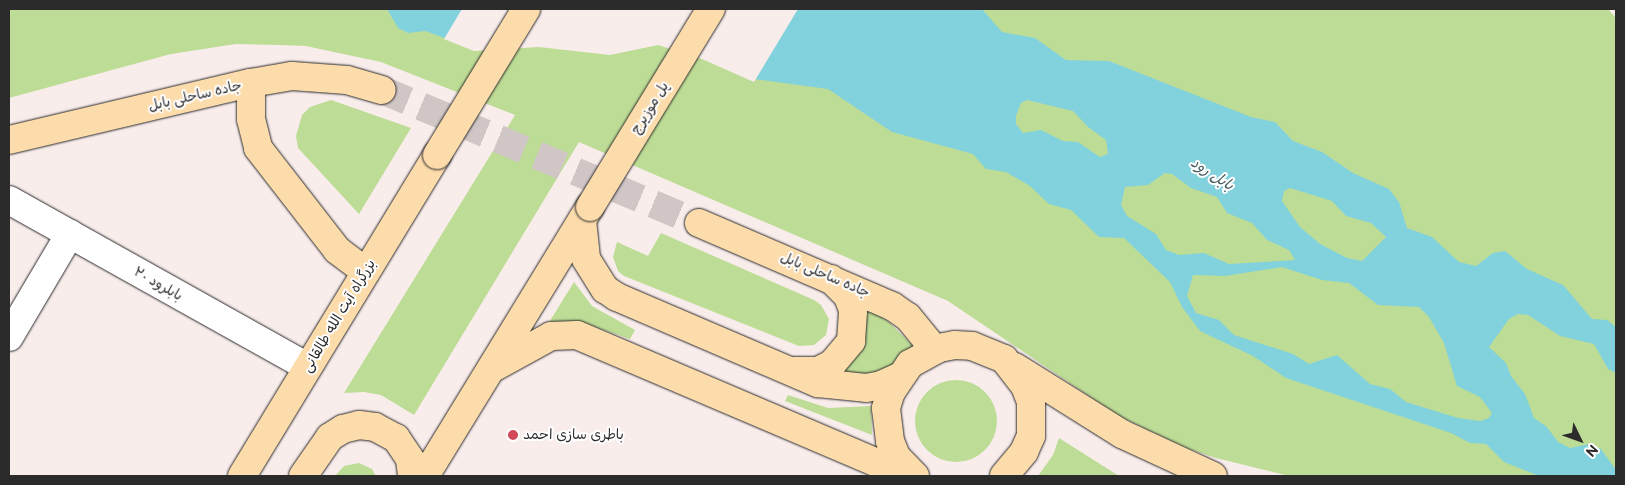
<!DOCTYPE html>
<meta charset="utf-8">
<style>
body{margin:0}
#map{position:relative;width:1625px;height:485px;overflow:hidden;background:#f9edec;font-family:"Balsamiq Sans","Playpen Sans Arabic",sans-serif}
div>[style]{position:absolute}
.green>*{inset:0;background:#bddc95}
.round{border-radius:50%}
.water>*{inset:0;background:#82d2de}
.pier>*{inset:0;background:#f9edec}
.major-tunnel>*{height:28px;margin-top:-14px;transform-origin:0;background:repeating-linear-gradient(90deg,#d0c6c5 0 28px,transparent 0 42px)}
.roads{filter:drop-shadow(0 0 1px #2b2b2b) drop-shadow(0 0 1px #2b2b2b)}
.minor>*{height:28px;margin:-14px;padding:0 14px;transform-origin:14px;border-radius:14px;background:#fff}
.major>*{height:28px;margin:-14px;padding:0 14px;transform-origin:14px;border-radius:14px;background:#fddcac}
.highway>*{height:28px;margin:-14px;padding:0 14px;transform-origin:14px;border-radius:14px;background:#fddcac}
.bridges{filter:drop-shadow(0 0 1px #2b2b2b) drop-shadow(0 0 1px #2b2b2b)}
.highway-bridge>*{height:28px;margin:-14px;padding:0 14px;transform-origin:14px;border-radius:14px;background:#fddcac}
.dots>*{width:14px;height:14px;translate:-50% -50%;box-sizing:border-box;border:2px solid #fff;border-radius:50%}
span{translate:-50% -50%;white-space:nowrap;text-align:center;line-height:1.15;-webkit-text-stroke:4px #fff;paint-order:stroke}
.street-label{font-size:14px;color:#2b2b2b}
.poi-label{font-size:14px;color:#2b2b2b}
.left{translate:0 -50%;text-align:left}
.water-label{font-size:15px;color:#455d61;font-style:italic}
.frame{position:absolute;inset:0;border:10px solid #2b2b2b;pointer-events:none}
.north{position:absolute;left:1555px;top:415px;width:50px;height:50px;-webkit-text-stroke:4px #fff;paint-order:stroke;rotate:132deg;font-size:14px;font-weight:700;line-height:20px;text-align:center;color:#2b2b2b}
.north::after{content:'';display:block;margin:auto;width:18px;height:22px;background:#2b2b2b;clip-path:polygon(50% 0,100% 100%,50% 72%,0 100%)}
</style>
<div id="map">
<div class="green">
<i style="clip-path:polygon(9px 9px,1608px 9px,1616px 18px,1616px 476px,1289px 476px,1216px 458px,1186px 448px,1117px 415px,948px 301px,579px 142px,414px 415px,381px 395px,364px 392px,344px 393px,515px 115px,381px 62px,306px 46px,279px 45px,236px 44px,171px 54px,9px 98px)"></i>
<i style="clip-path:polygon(331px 100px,411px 128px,359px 214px,298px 148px,296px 136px,302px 115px,310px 107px)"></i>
<i style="clip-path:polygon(661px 233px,814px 300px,821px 305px,829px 319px,826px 335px,814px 345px,799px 346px,624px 276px,618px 271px,613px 257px,617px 242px,648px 256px)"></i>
<i style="clip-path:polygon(574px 282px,592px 306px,635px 330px,630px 339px,589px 325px,568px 322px,548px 324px)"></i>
<i style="clip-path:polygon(861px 302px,890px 323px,914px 347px,898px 362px,875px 375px,840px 372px,865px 339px,866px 325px)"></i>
<i class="round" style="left:915px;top:380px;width:82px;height:82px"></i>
<i style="clip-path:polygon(788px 395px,828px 408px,871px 406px,872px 435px,785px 401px)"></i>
<i style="clip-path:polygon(1059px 438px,1119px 476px,1038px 476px,1053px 455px)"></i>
<i style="clip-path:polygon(359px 463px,372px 469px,376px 476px,335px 476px,344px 466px)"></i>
</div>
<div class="water">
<i style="clip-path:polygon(evenodd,387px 9px,982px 9px,1002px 32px,1035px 38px,1066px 60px,1109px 61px,1251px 117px,1275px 122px,1293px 141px,1322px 152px,1353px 173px,1389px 189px,1399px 202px,1407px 228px,1432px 237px,1459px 262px,1476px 266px,1493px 253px,1505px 251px,1527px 269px,1563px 285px,1592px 319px,1607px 320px,1616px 327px,1616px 373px,1608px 369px,1594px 344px,1560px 336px,1528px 315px,1518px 314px,1509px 319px,1489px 347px,1506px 363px,1511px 376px,1525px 394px,1534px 418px,1547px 427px,1558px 442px,1570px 448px,1590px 444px,1601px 449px,1616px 470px,1616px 476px,1539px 476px,1504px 462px,1486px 444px,1470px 443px,1451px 433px,1286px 378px,1253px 356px,1200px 331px,1182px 307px,1170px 282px,1124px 238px,1099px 237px,1071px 210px,1049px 204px,1030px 186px,1006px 172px,986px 169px,973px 154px,892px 132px,828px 89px,754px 79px,671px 44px,539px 44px,450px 40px,425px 31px,408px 33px,398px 28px,387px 9px,1027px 100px,1073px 111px,1088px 127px,1106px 140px,1108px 154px,1100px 157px,1078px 142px,1063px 141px,1041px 130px,1023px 133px,1016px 124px,1016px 116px,1021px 103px,1027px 100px,387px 9px,1165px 173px,1172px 174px,1191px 188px,1217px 197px,1227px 213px,1252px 223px,1267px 240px,1289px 250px,1295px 260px,1229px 264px,1204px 253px,1179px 255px,1166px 250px,1156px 234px,1127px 216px,1121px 205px,1125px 187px,1148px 185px,1165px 173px,387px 9px,1290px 188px,1332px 201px,1346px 216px,1371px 223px,1386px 237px,1362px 261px,1347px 258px,1320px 244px,1300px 227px,1282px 201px,1284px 191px,1290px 188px,387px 9px,1282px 267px,1322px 280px,1349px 283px,1378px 305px,1419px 307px,1429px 317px,1444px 343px,1457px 386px,1480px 397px,1492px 413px,1489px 418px,1480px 421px,1458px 418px,1406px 402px,1390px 389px,1370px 384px,1337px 355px,1309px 364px,1293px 354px,1234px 335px,1219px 320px,1196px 313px,1187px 296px,1193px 275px,1225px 276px,1282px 267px)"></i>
</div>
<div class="pier">
<i style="clip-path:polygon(462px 9px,798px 9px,754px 82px,702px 59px,658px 45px,610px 55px,539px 47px,474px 51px,444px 39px)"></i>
</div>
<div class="major-tunnel">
<i style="left:382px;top:90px;width:344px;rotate:22.8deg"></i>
</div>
<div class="roads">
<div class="minor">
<i style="left:9px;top:200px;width:342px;rotate:29.2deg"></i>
<i style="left:9px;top:337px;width:120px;rotate:-59.4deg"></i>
</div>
<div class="major">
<i style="left:251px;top:83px;width:36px;rotate:90deg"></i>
<i style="left:251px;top:119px;width:30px;rotate:76deg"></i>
<i style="left:258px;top:148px;width:129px;rotate:52.2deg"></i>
<i style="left:337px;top:250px;width:36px;rotate:37deg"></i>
<i style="left:9px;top:140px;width:249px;rotate:-13.3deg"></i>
<i style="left:251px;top:83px;width:42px;rotate:-9.7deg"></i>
<i style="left:292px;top:76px;width:55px;rotate:4.2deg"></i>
<i style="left:347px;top:80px;width:36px;rotate:16deg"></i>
<i style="left:582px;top:220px;width:39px;rotate:84deg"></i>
<i style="left:586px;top:259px;width:36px;rotate:58deg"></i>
<i style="left:605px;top:289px;width:14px;rotate:34deg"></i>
<i style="left:617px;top:297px;width:219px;rotate:23.2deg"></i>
<i style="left:818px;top:383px;width:48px;rotate:5.9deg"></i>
<i style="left:866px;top:388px;width:15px;rotate:-11deg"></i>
<i style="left:881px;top:385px;width:20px;rotate:-24deg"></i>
<i style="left:699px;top:223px;width:210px;rotate:23.3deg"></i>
<i style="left:892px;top:306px;width:19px;rotate:35deg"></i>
<i style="left:908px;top:317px;width:43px;rotate:50.7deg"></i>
<i style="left:1015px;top:367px;width:126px;rotate:32.1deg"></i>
<i style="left:1122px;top:434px;width:100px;rotate:24.8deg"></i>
<i style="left:491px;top:369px;width:68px;rotate:-28.8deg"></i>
<i style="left:551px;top:336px;width:26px;rotate:-2deg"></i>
<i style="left:577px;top:335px;width:360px;rotate:23.1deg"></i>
<i style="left:793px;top:371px;width:25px"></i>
<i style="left:818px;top:371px;width:16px;rotate:-27deg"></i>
<i style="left:832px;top:364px;width:30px;rotate:-50deg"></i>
<i style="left:851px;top:341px;width:31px;rotate:-86deg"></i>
<i style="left:853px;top:310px;width:15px;rotate:-110deg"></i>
<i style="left:848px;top:296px;width:24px;rotate:-135deg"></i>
<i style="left:915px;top:476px;width:28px;rotate:-134deg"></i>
<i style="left:896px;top:456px;width:16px;rotate:-112deg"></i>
<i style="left:890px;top:441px;width:33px;rotate:-97deg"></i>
<i style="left:886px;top:408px;width:17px;rotate:-73deg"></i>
<i style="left:891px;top:392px;width:34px;rotate:-56deg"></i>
<i style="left:910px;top:364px;width:33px;rotate:-29deg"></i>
<i style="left:939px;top:348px;width:16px;rotate:-11deg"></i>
<i style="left:955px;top:345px;width:17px;rotate:3deg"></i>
<i style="left:972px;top:346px;width:35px;rotate:22deg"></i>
<i style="left:1004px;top:359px;width:34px;rotate:52deg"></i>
<i style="left:1025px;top:386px;width:17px;rotate:69deg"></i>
<i style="left:1031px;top:402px;width:34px;rotate:90deg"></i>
<i style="left:1031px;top:436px;width:17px;rotate:114deg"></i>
<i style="left:1024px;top:452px;width:31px;rotate:130deg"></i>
</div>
<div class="highway">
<i style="left:242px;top:476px;width:376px;rotate:-58.7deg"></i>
<i style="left:303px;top:476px;width:47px;rotate:-55.3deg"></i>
<i style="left:330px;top:437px;width:15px;rotate:-32deg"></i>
<i style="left:343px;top:429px;width:16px;rotate:-14deg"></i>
<i style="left:359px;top:425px;width:16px;rotate:7deg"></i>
<i style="left:375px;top:427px;width:24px;rotate:28deg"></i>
<i style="left:396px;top:438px;width:25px;rotate:56deg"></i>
<i style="left:410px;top:459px;width:17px;rotate:83deg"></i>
<i style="left:425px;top:476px;width:316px;rotate:-58.5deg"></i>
</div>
</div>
<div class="bridges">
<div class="highway-bridge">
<i style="left:437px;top:155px;width:171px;rotate:-58.6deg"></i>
<i style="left:590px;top:207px;width:232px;rotate:-58.6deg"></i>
</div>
</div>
<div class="dots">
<i style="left:513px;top:435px;background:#d1495b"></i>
</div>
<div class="street-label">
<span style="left:195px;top:96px;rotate:-13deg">جاده ساحلی بابل</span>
<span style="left:650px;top:108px;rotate:-58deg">پل موزیرج</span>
<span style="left:825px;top:275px;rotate:23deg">جاده ساحلی بابل</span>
<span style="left:158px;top:284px;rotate:30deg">بابلرود ۲۰</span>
<span style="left:339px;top:316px;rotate:-59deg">بزرگراه آیت الله طالقانی</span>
</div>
<div class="poi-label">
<span class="left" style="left:523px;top:435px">باطری سازی احمد</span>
</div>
<div class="water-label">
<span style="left:1212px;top:174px;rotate:33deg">بابل رود</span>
</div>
<div class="frame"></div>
<div class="north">N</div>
</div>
